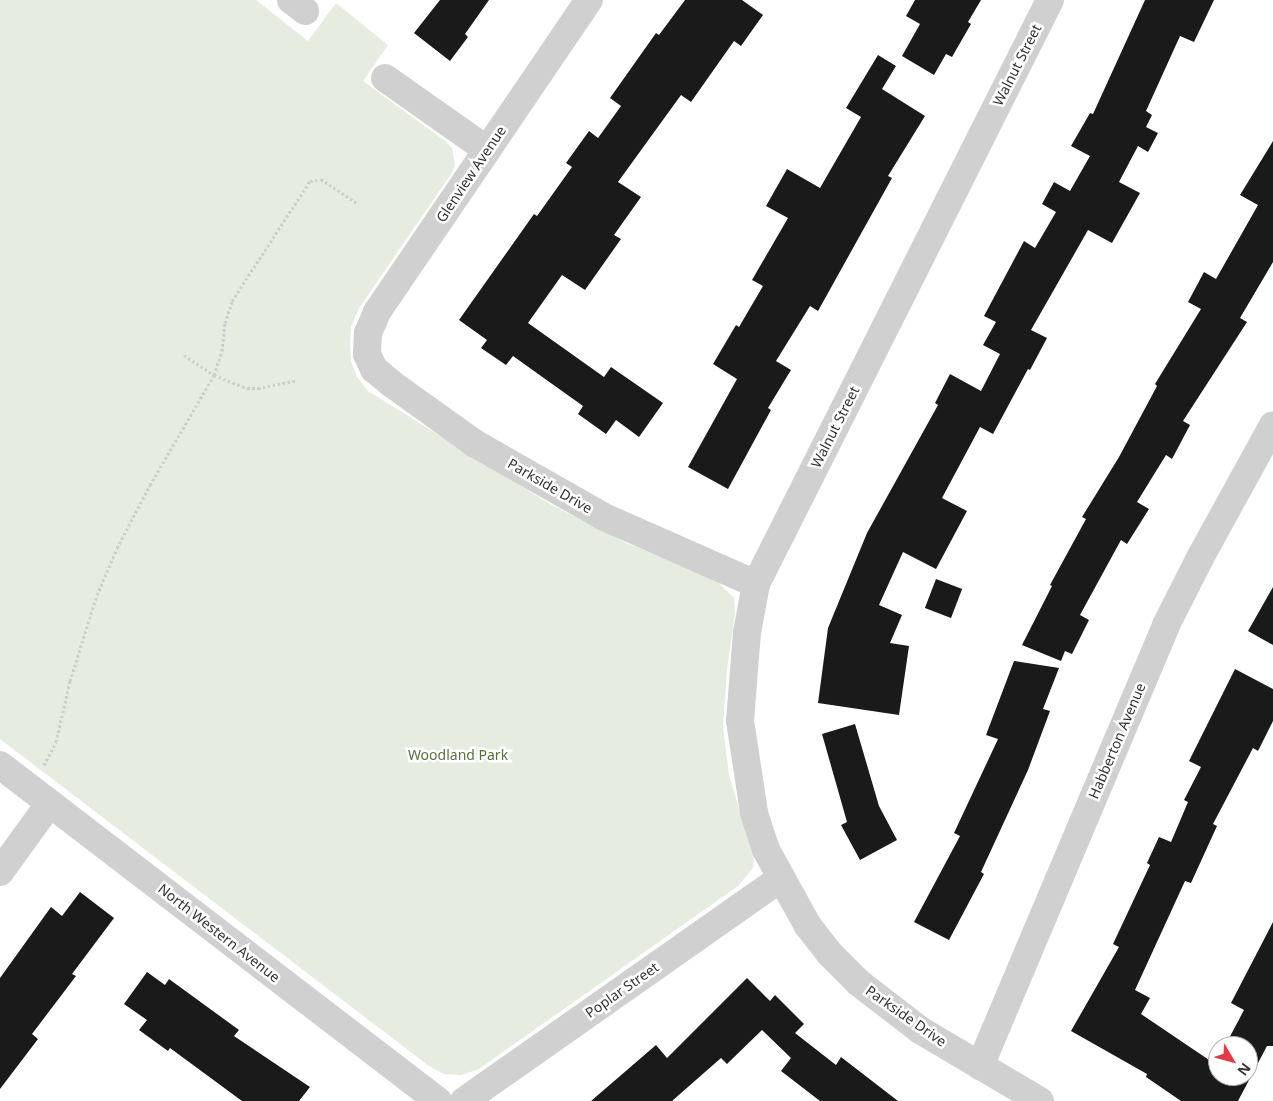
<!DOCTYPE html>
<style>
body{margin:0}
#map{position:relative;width:1273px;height:1101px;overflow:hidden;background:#fff;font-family:"Noto Sans",sans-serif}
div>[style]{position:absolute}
.green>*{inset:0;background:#e6ecdf}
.building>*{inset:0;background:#1a1a1a;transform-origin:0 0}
.path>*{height:3px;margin-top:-1.5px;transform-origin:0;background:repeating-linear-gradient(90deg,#cdcdcd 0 2.5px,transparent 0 5px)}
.street>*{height:28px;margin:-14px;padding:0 14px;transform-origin:14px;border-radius:14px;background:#d0d0d0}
span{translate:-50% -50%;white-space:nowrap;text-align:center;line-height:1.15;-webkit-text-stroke:5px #fff;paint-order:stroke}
.street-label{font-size:14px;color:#333}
.park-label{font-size:14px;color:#56703f}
.north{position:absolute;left:1208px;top:1036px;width:50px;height:50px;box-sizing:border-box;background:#fff;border:1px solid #adadad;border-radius:50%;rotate:127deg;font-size:14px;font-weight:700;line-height:20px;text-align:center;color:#333}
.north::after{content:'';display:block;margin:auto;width:18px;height:22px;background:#e63946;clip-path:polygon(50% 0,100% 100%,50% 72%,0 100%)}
</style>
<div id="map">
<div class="green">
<i style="clip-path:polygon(0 0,256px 0,308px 41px,336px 3px,388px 45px,363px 81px,445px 141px,452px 148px,455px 165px,451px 174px,359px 308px,351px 327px,350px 344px,351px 361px,357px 377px,368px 391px,550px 504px,626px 543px,715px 579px,734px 598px,735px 615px,727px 669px,723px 727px,729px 775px,754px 859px,753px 868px,738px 886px,479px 1069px,461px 1075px,444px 1074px,429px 1066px,0 739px)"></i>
</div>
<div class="building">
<i style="clip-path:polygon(440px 0,489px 0,465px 34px,468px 37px,450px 61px,414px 33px)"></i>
<i style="clip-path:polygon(685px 0,742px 0,763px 15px,741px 46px,734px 41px,691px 102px,681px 95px,618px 182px,641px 197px,614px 235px,621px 239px,585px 290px,562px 275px,528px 323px,604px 377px,611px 367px,663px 403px,639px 437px,616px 420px,606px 434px,578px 414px,583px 406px,513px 356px,506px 365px,481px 348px,487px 340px,459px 320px,534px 214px,537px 216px,572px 167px,566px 163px,589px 131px,598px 138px,621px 106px,610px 98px,656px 33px,659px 35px)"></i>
<i style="clip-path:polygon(915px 0,981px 0,968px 22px,971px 24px,952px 57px,946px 54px,934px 75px,902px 56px,920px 24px,906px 16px)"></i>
<i style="clip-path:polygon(1145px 0,1214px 0,1194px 42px,1180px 36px,1146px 111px,1152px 115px,1146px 127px,1158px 133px,1148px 152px,1138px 146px,1119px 182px,1140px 193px,1112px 243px,1088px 230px,1031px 330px,1047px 338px,1030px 370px,1028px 369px,993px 434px,980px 427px,942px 498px,967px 511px,936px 569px,903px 552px,879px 605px,902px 615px,890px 643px,909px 646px,899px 715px,818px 703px,828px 628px,867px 533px,938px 405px,935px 403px,950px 374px,981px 391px,1000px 354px,983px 345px,996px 322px,984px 316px,1024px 241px,1035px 248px,1056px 212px,1042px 204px,1054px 182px,1070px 191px,1090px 156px,1071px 146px,1090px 113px,1093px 114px)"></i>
<i style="clip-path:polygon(878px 55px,896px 66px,882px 89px,925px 116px,888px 176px,892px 178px,818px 311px,810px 306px,776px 361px,791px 370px,768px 408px,771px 410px,728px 489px,688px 467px,737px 379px,713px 364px,736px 325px,739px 327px,763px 286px,752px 280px,788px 218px,766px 206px,787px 169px,820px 188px,861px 117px,846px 108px)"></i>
<i style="clip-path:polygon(1273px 141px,1273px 262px,1240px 318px,1247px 322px,1183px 421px,1190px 425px,1172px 459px,1166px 455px,1137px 502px,1149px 509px,1127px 544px,1121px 540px,1080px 615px,1089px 620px,1072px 654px,1065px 651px,1061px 661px,1022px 645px,1052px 586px,1050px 585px,1086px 519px,1082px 517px,1119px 457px,1157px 386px,1155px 384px,1201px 309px,1188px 302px,1204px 272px,1216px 279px,1258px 205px,1240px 195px)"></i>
<i style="left:936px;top:579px;width:28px;height:31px;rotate:21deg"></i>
<i style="clip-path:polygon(1273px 587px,1273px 645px,1248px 631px)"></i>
<i style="clip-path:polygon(1014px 661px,1059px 668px,1043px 709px,1050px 711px,1028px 770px,981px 872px,984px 874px,949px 940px,914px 922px,960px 836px,954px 833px,998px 739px,986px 735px)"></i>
<i style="clip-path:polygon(1235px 669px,1273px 689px,1273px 721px,1258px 751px,1253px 748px,1213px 824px,1217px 826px,1191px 883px,1185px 881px,1135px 990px,1150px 998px,1141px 1014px,1215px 1064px,1218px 1058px,1218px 1076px,1248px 1076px,1248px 1046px,1225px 1046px,1244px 1010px,1231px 1003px,1273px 922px,1273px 1046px,1267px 1046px,1238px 1101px,1181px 1101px,1146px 1077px,1147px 1074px,1071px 1031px,1119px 947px,1113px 944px,1150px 865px,1147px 863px,1159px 837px,1171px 842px,1188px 802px,1184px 800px,1201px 767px,1189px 761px)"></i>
<i style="clip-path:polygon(855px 724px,879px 806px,897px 840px,860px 860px,841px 825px,847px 822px,822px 734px)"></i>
<i style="clip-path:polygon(80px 892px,114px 918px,72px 974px,76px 976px,32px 1034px,38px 1039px,0 1089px,0 978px,51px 907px,62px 916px)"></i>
<i style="clip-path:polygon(147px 972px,165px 985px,169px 979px,239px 1030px,234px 1036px,310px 1087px,299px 1101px,242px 1101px,170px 1048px,168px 1051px,139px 1030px,147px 1020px,124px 1004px)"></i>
<i style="clip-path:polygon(747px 978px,770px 1001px,775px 995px,804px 1024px,795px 1033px,836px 1065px,841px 1057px,898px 1101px,820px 1101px,781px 1071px,791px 1058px,762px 1030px,727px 1064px,721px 1058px,672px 1101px,591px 1101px,656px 1045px,667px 1058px)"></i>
</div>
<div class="path">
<i style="left:184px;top:355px;width:36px;rotate:34deg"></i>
<i style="left:214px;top:375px;width:35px;rotate:22deg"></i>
<i style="left:247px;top:388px;width:11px"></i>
<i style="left:258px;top:388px;width:38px;rotate:-11deg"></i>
<i style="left:44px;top:765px;width:26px;rotate:-62deg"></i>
<i style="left:56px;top:742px;width:63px;rotate:-77.1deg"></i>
<i style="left:70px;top:681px;width:90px;rotate:-72.6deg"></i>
<i style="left:97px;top:595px;width:51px;rotate:-66.9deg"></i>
<i style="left:117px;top:548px;width:71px;rotate:-62.4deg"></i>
<i style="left:150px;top:485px;width:127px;rotate:-59.8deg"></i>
<i style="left:214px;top:375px;width:25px;rotate:-72deg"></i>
<i style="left:222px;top:351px;width:28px;rotate:-84deg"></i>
<i style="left:225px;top:323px;width:23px;rotate:-72deg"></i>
<i style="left:232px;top:301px;width:143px;rotate:-57deg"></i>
<i style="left:310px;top:181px;width:11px;rotate:-10deg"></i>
<i style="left:321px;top:179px;width:45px;rotate:34deg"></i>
</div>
<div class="street">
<i style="left:291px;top:0;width:18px;rotate:38deg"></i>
<i style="left:589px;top:0;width:377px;rotate:124.2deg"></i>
<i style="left:377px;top:312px;width:23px;rotate:113deg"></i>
<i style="left:368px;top:333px;width:21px;rotate:93deg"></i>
<i style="left:367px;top:354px;width:17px;rotate:65deg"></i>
<i style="left:374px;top:369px;width:23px;rotate:40deg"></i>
<i style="left:392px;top:384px;width:101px;rotate:35.7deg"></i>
<i style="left:474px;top:443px;width:150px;rotate:29.6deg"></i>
<i style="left:604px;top:517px;width:166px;rotate:23.8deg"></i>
<i style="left:385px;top:78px;width:125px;rotate:35.2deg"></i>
<i style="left:0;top:765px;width:552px;rotate:37.49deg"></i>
<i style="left:0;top:872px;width:85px;rotate:-54.1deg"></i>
<i style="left:980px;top:1066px;width:479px;rotate:-67.1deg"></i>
<i style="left:1166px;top:625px;width:77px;rotate:-63.1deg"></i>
<i style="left:1201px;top:556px;width:149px;rotate:-61.2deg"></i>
<i style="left:464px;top:1101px;width:388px;rotate:-35.1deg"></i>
<i style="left:1040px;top:1101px;width:139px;rotate:-149.4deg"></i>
<i style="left:920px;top:1030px;width:78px;rotate:-142.3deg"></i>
<i style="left:858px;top:982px;width:40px;rotate:-135deg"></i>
<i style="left:830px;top:954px;width:36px;rotate:-128deg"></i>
<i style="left:808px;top:926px;width:87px;rotate:-118.9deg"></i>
<i style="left:766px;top:850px;width:40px;rotate:-108deg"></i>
<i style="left:754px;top:812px;width:92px;rotate:-98.7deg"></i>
<i style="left:740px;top:721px;width:88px;rotate:-85.5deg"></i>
<i style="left:747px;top:633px;width:50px;rotate:-79.6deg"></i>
<i style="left:756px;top:584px;width:654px;rotate:-63.28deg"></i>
</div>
<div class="street-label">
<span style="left:1017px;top:65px;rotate:-63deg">Walnut Street</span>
<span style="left:471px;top:174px;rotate:-56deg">Glenview Avenue</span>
<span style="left:835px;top:427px;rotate:-63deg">Walnut Street</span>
<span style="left:550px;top:486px;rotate:30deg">Parkside Drive</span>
<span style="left:1117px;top:741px;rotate:-67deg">Habberton Avenue</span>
<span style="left:219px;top:933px;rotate:38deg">North Western Avenue</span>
<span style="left:622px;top:990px;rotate:-35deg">Poplar Street</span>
<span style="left:906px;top:1016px;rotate:35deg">Parkside Drive</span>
</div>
<div class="park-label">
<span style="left:458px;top:755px">Woodland Park</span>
</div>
<div class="north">N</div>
</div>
